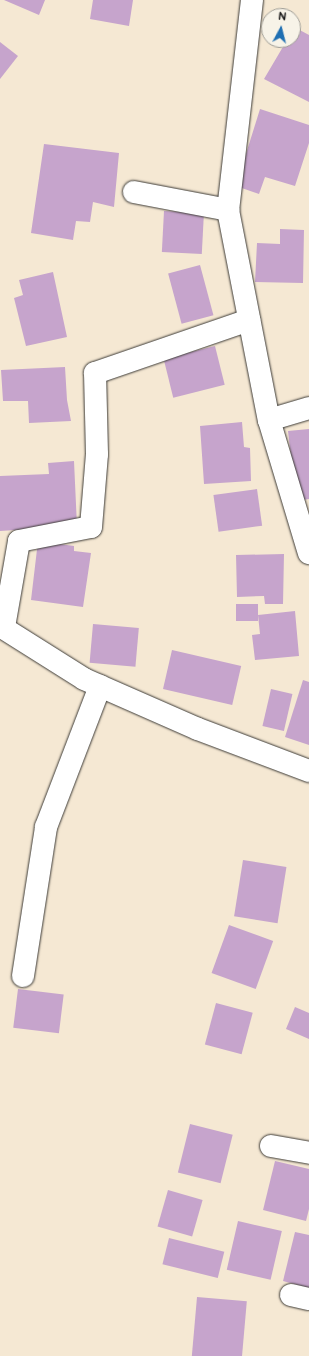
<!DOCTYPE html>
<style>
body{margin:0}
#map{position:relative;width:309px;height:1356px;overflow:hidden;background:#f5e8d3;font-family:"Balsamiq Sans",sans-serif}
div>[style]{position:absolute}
.building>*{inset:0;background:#c6a4cc;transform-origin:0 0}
.roads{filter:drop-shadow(0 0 1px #3d3b37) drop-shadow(0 0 1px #3d3b37)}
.minor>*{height:22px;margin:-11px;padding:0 11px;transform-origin:11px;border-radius:11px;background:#fff}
span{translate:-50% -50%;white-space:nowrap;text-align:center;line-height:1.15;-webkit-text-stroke:3.5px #f7f3e8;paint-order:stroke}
.north{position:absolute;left:261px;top:8px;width:40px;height:40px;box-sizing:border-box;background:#f7f3e8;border:1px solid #9f9d96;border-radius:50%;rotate:7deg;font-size:11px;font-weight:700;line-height:16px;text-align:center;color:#1c1c1c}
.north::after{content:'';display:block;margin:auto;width:14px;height:18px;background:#1f6fb2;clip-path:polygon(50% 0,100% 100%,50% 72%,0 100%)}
</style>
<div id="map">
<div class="building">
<i style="clip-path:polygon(4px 0,45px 0,39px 15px)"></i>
<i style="clip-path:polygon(93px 0,133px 0,129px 26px,90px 19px)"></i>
<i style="clip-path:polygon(294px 27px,309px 35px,309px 102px,264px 79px,287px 40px,293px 40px)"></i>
<i style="clip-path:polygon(0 42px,18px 56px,0 79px)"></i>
<i style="clip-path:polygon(260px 109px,309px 125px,309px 143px,295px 186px,265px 177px,259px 194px,236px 186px)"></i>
<i style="clip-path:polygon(44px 144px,119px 153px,114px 207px,93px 202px,90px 222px,76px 221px,73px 240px,31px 233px)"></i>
<i style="left:164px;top:211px;width:40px;height:41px;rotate:3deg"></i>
<i style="clip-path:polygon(280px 229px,304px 230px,303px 283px,255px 282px,257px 243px,280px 244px)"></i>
<i style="left:200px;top:265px;width:52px;height:33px;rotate:75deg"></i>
<i style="clip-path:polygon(53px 272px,67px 337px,26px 346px,14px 298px,23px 295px,19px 280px)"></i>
<i style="left:215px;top:346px;width:40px;height:53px;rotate:76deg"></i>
<i style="clip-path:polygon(65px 367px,67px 400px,71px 421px,29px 423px,28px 401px,3px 401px,1px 370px)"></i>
<i style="clip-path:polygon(242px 422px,244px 447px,250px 448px,251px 481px,204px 484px,200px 426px)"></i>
<i style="clip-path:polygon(309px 429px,309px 499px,296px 501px,288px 431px)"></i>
<i style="clip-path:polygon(74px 461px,77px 526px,0 531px,0 476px,49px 474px,48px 463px)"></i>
<i style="left:257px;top:489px;width:37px;height:44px;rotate:82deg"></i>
<i style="clip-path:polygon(38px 541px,74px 546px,74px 551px,91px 553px,83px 607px,31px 600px)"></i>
<i style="clip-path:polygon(284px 554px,283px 604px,265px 604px,264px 596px,237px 597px,236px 555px)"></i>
<i style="left:258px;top:604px;width:17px;height:22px;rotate:90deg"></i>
<i style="clip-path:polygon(295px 611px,299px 656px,255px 660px,252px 635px,260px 634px,258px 615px)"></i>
<i style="left:93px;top:624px;width:46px;height:39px;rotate:5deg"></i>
<i style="left:172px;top:650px;width:71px;height:40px;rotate:13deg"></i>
<i style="clip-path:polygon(303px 680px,309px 682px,309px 745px,285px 737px)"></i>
<i style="left:271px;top:689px;width:22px;height:38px;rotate:13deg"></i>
<i style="left:243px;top:860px;width:44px;height:57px;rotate:9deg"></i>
<i style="left:229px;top:925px;width:47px;height:51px;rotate:20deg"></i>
<i style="left:18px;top:989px;width:46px;height:39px;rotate:7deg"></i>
<i style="left:216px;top:1003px;width:38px;height:43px;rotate:15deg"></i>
<i style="clip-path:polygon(295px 1007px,309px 1013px,309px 1039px,286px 1029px)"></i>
<i style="left:190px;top:1124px;width:44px;height:50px;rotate:14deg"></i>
<i style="clip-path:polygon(275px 1161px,309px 1169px,309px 1209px,306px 1221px,263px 1210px)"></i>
<i style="left:168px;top:1190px;width:36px;height:38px;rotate:16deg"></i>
<i style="left:238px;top:1221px;width:45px;height:50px;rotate:13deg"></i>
<i style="clip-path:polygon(295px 1232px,309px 1235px,309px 1288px,283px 1281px)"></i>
<i style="left:169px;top:1238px;width:57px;height:27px;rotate:14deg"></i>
<i style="left:197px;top:1297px;width:50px;height:60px;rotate:5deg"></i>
</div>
<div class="roads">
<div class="minor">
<i style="left:252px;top:0;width:211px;rotate:96.5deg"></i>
<i style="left:228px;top:210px;width:214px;rotate:79deg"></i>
<i style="left:269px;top:420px;width:139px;rotate:73.3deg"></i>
<i style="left:134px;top:192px;width:96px;rotate:10.8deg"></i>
<i style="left:269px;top:420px;width:42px;rotate:-16.7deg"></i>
<i style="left:0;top:626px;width:99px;rotate:32.2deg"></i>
<i style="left:84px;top:679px;width:124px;rotate:23.7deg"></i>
<i style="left:198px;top:729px;width:119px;rotate:20.7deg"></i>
<i style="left:4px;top:627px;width:87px;rotate:-80.1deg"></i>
<i style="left:19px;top:541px;width:73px;rotate:-11deg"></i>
<i style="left:91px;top:527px;width:73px;rotate:-85.3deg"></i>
<i style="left:97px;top:454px;width:81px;rotate:-91.4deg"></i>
<i style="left:95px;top:373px;width:163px;rotate:-19deg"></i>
<i style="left:23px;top:976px;width:151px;rotate:-81.2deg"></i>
<i style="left:46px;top:827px;width:151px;rotate:-69deg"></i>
<i style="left:271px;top:1146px;width:39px;rotate:10deg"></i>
<i style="left:291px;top:1295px;width:18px;rotate:13deg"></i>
</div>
</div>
<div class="north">N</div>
</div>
